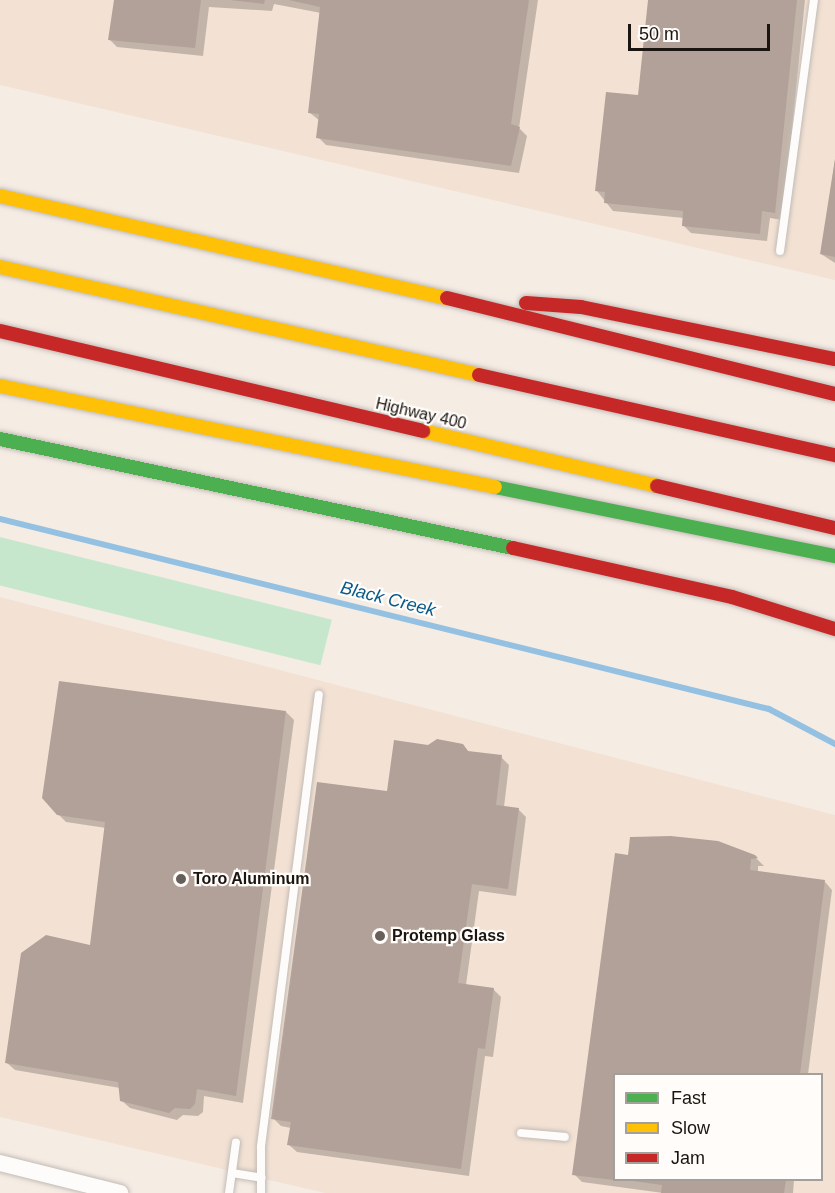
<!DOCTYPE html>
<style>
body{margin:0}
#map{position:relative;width:835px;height:1193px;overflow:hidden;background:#f5ece4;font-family:Helvetica,sans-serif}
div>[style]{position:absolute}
.built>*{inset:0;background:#f3e2d4}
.green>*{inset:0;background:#c7e7cc;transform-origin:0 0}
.shadow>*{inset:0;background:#0003}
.stream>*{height:6px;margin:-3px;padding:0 3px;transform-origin:3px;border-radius:3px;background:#94c1e1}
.building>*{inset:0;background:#b2a199}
.roads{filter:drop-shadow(0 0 2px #c2bbb5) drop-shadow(0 0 2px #c2bbb5)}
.lane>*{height:8px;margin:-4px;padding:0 4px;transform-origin:4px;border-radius:4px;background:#fefcfb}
.street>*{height:16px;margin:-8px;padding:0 8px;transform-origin:8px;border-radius:8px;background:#fefcfb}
.fast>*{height:14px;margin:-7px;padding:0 7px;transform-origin:7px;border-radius:7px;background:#4caf50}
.slow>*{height:14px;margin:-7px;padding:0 7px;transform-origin:7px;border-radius:7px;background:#ffc107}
.jam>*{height:14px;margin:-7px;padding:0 7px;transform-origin:7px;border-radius:7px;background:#c62828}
.dots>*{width:16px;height:16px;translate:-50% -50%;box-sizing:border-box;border:3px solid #fffcf9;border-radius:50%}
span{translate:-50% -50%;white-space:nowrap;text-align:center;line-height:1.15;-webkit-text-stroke:4.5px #fffcf9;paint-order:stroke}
.street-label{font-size:16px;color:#1a1510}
.poi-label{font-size:16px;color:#1a1510;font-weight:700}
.left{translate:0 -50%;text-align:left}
.water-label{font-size:18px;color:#075b8b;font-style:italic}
.legend{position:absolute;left:613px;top:1073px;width:210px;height:108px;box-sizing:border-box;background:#fffcf9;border:2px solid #a3a09c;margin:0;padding:8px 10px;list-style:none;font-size:18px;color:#1a1510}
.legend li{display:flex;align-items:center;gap:12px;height:30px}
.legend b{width:30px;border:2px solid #a3a09c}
.scale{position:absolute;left:628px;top:24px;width:142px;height:27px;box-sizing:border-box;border:3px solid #1a1510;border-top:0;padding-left:8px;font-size:18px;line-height:21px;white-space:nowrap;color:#1a1510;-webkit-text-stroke:4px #fffcf9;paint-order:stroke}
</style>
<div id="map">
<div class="built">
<i style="clip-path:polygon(0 0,835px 0,835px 280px,0 85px)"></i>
<i style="clip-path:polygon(evenodd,0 597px,835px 815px,835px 1193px,325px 1193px,0 1117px,0 597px,614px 1074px,822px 1074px,822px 1180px,614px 1180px,614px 1074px)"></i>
</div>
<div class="green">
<i style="left:0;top:537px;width:342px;height:47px;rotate:14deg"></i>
</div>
<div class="shadow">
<i style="clip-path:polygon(115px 0,538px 0,519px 128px,527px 136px,519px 173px,326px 145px,318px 137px,320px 121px,310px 113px,321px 13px,274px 4px,272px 11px,209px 7px,203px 56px,117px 47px,109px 39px)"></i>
<i style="clip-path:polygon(650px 0,805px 0,783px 220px,770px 218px,767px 241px,691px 233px,683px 225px,684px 218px,613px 211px,597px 191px,640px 97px)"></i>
<i style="clip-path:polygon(835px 160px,835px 263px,821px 254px)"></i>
<i style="clip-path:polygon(286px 712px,294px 720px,243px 1103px,204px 1096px,203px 1112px,198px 1116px,183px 1115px,177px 1120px,130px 1108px,121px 1100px,120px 1088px,15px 1070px,7px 1063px,91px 947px,106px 828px,66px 822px,58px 814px)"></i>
<i style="clip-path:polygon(462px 745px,469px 752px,501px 757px,509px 765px,504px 807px,518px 809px,526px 817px,516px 896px,479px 891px,466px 985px,493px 989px,501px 997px,493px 1057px,485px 1056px,469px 1176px,297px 1152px,289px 1145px,291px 1128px,281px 1126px,273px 1118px,388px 793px,428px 747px)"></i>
<i style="clip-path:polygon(616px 855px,754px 856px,764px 866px,758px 866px,758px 872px,825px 882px,832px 890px,808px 1074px,614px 1074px,614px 1180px,794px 1180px,793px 1193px,663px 1193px,582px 1182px,574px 1174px)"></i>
</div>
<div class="stream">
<i style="left:0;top:519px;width:792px;rotate:13.88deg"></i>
<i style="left:769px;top:709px;width:75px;rotate:27.9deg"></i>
</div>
<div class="building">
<i style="clip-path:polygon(114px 0,201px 0,195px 48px,108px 40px)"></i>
<i style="clip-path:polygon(230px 0,265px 0,264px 4px)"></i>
<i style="clip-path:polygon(289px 0,529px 0,511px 124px,520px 127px,511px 166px,316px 138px,319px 114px,308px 113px,320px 7px)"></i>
<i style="clip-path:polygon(648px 0,797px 0,775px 213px,762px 211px,760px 234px,682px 226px,683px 211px,604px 203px,605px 192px,595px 191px,606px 92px,638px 95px)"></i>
<i style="clip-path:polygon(835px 159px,835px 257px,820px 254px)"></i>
<i style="clip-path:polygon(59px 681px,286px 711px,236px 1096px,197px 1089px,195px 1104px,190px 1109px,175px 1108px,169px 1113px,120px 1101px,118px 1082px,5px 1063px,21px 953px,46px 935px,90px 945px,105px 822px,57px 815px,42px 798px)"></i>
<i style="clip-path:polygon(437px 739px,463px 744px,468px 751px,502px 755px,496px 805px,519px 808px,508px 889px,472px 884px,458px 983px,494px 988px,485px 1049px,478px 1048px,461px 1169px,287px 1145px,291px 1122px,271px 1119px,317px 782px,387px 791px,394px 740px,428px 745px)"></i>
<i style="clip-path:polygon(671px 836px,718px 841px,755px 855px,758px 858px,751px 859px,750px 870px,825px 880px,800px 1074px,614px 1074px,614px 1180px,572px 1175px,615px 853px,628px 855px,630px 837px)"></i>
<i style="clip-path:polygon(626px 1180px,786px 1180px,784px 1193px,661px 1193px,662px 1185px)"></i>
</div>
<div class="roads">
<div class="lane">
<i style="left:780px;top:251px;width:253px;rotate:-82.3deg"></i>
<i style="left:521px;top:1133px;width:44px;rotate:5.2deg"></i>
<i style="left:232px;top:1173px;width:30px;rotate:9deg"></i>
<i style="left:229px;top:1193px;width:51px;rotate:-82.2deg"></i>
<i style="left:261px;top:1193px;width:47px;rotate:-90deg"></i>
<i style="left:261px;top:1146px;width:455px;rotate:-82.7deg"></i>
</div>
<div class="street">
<i style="left:0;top:1163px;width:124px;rotate:14deg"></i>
</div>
<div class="fast">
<i style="left:0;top:439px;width:524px;rotate:12deg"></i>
<i style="left:495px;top:487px;width:347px;rotate:11.5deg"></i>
</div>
<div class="slow">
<i style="left:0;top:196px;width:458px;rotate:12.9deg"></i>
<i style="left:0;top:267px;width:491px;rotate:12.7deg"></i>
<i style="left:0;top:386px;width:505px;rotate:11.53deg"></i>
<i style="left:423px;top:431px;width:240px;rotate:13.2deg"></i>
</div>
<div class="jam">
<i style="left:447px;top:298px;width:400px;rotate:13.9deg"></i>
<i style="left:526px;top:303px;width:55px;rotate:4.2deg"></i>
<i style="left:581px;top:307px;width:259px;rotate:11.6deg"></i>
<i style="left:0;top:331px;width:435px;rotate:13.3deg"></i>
<i style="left:479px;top:375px;width:365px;rotate:12.7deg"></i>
<i style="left:657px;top:486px;width:183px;rotate:13.3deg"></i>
<i style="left:513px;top:548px;width:224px;rotate:12.6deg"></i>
<i style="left:732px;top:597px;width:108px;rotate:17.3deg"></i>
</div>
</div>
<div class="dots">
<i style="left:181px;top:879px;background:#67605a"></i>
<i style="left:380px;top:936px;background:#67605a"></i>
</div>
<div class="street-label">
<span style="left:421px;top:414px;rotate:13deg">Highway 400</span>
</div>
<div class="poi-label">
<span class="left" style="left:193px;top:879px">Toro Aluminum</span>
<span class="left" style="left:392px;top:936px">Protemp Glass</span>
</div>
<div class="water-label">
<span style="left:388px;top:599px;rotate:14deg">Black Creek</span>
</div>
<ul class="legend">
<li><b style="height:8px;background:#4caf50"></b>Fast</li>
<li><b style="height:8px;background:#ffc107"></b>Slow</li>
<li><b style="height:8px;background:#c62828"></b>Jam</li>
</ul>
<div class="scale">50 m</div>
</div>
